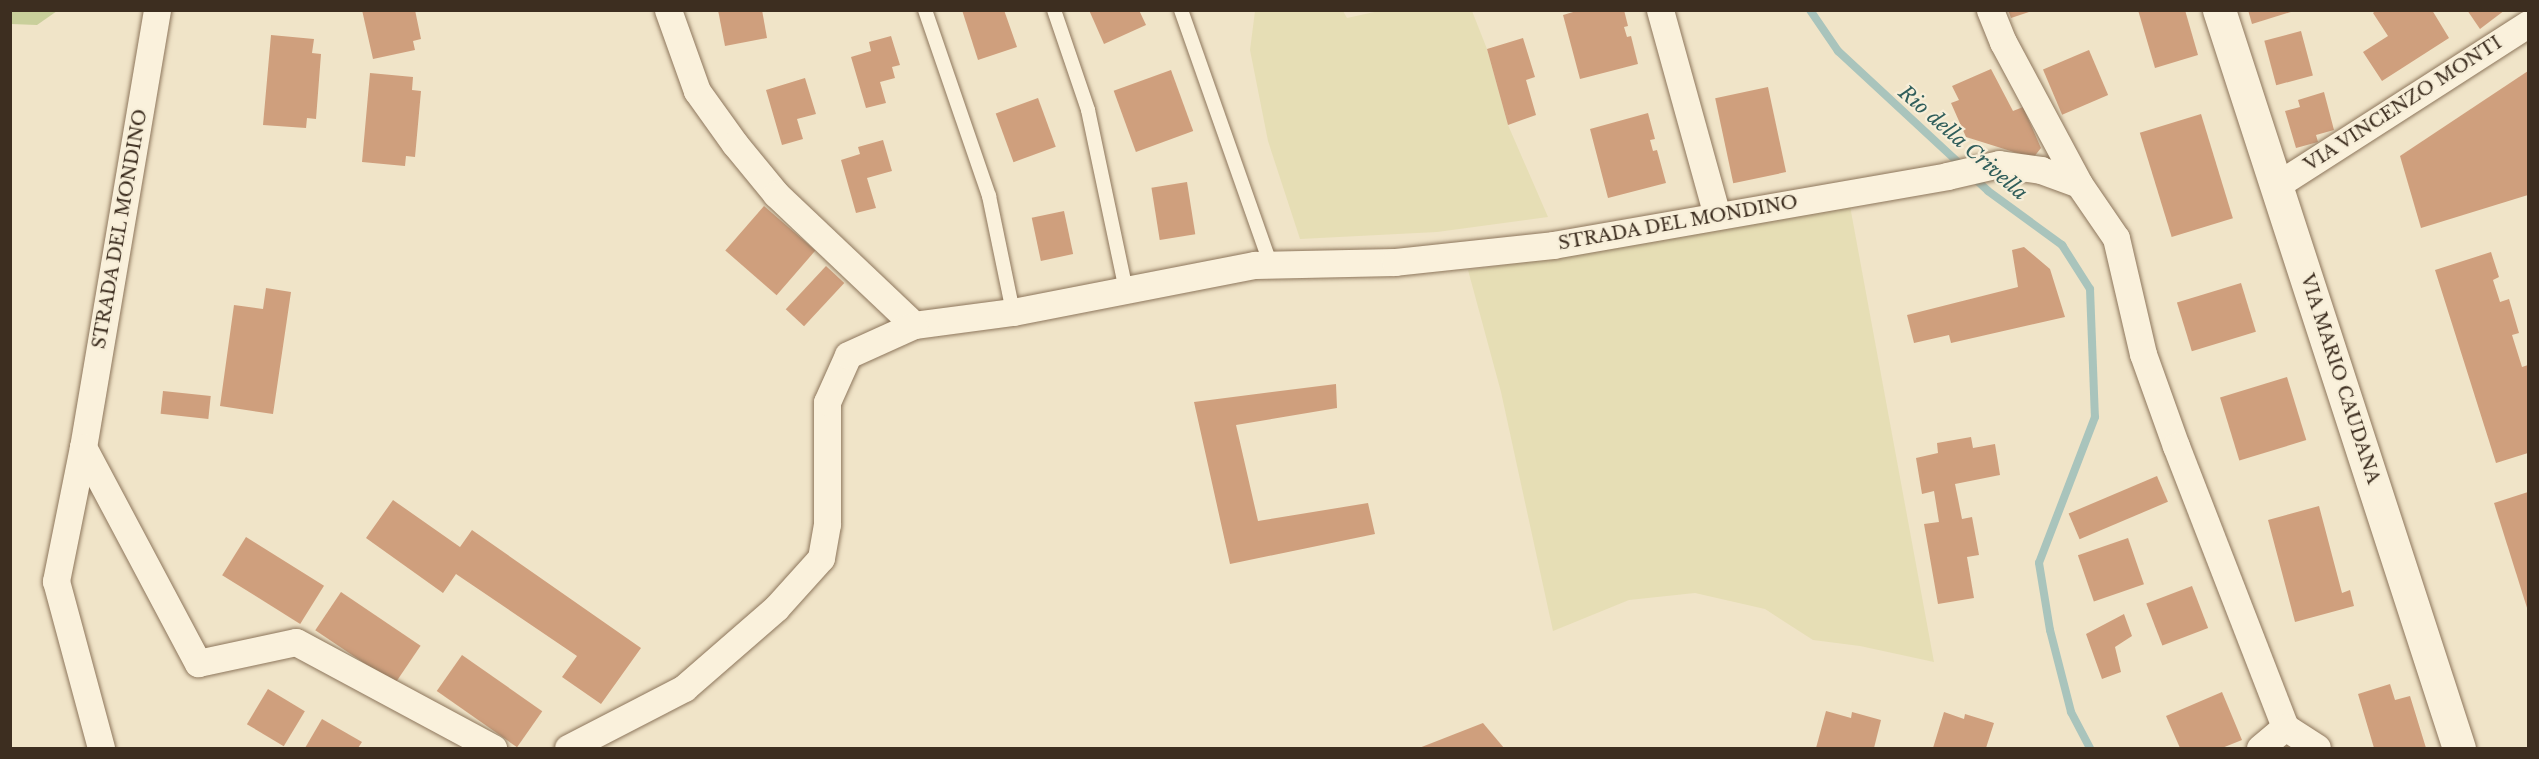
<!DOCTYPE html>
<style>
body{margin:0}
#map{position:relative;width:2539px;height:759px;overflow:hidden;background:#f0e4c8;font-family:"Libre Baskerville",serif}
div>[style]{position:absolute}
.farmland>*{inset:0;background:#e6deb5}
.green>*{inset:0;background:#c9cf9b}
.stream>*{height:8px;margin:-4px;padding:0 4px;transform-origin:4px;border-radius:4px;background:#a9c4bc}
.building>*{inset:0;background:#cf9f7d;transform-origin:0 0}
.roads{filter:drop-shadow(0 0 2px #8d765c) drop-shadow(0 0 2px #8d765c)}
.service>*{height:14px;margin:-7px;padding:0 7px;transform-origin:7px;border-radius:7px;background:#faf1dc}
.minor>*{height:27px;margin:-13.5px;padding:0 13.5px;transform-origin:13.5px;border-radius:13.5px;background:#faf1dc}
.secondary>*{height:33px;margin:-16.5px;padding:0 16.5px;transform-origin:16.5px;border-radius:16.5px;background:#faf1dc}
span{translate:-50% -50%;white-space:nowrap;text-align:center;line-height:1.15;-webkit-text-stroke:4.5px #f7eed8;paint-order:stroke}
.street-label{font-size:18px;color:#3d2e20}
.water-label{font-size:20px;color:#2f5d5a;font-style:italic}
.frame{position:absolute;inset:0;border:12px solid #3d2e20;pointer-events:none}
</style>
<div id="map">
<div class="farmland">
<i style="clip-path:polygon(1255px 11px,1343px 11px,1347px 18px,1379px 11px,1472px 11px,1487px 49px,1508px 125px,1548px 217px,1437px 232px,1300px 239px,1268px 141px,1250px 50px)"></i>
<i style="clip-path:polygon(1850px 206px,1934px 662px,1860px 646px,1813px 640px,1765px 609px,1695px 593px,1629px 600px,1553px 631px,1501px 392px,1468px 270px,1565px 256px)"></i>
</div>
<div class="green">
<i style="clip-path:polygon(11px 10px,57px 10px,57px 11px,37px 25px,11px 24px)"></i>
</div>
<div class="stream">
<i style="left:1810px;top:10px;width:50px;rotate:55.7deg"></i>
<i style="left:1838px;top:51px;width:169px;rotate:42.8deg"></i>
<i style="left:1971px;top:175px;width:23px;rotate:43deg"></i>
<i style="left:1988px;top:191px;width:92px;rotate:36.1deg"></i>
<i style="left:2062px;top:245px;width:52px;rotate:57.5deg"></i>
<i style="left:2090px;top:289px;width:128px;rotate:87.8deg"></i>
<i style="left:2095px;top:417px;width:156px;rotate:111deg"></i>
<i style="left:2039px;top:563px;width:68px;rotate:80.7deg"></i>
<i style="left:2050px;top:630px;width:85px;rotate:75.6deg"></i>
<i style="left:2071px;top:712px;width:41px;rotate:62.2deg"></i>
</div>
<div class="building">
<i style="clip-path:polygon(362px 10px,415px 10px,421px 39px,413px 41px,415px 50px,373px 59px)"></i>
<i style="clip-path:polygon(718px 10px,762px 10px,767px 38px,725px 46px)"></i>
<i style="clip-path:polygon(962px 10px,1004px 10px,1017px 47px,978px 60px)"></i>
<i style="clip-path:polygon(1089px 10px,1139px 10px,1146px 25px,1104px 44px)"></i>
<i style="clip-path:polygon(1580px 10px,1624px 10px,1628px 26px,1624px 27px,1627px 37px,1631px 36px,1638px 64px,1580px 79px,1563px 15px)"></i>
<i style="clip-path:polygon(2008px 10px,2032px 10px,2032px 11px,2011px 18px)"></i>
<i style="clip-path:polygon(2138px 10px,2185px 10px,2198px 55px,2155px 68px)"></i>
<i style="clip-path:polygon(2248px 10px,2294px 10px,2294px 11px,2252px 24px)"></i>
<i style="clip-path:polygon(2376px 10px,2432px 10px,2449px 38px,2382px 81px,2363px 52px,2388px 36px,2373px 13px)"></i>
<i style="clip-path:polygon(2467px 10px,2505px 10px,2480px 29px)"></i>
<i style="left:2301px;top:31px;width:46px;height:38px;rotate:75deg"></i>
<i style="clip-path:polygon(271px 35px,314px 39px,312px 53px,321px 54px,316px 119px,307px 118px,306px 128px,263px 125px)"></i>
<i style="clip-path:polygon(891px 36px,900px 65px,892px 67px,895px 78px,880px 82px,886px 103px,866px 108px,851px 57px,871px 51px,869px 42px)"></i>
<i style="clip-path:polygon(1523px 38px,1535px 77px,1526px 80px,1536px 115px,1508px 125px,1487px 49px)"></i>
<i style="left:2089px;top:50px;width:49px;height:50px;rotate:67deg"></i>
<i style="clip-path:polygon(1991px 69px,2013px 111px,2023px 107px,2041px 148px,2033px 158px,1966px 137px,1951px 103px,1959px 100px,1952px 86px)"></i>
<i style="left:1171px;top:70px;width:65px;height:61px;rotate:70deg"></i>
<i style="clip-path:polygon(2528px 71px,2528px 195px,2421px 228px,2400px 156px)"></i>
<i style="clip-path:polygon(370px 73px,413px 77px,412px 90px,421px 91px,415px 157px,406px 156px,405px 166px,362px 162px)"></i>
<i style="clip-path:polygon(805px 78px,816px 114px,797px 119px,803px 139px,782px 145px,766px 90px)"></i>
<i style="left:1768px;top:87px;width:87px;height:54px;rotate:78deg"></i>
<i style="clip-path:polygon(2324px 92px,2334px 130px,2316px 135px,2318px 142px,2296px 148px,2285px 111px,2300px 107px,2298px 100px)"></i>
<i style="left:1038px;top:98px;width:52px;height:45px;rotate:70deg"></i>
<i style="clip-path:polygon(1648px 113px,1655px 139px,1650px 140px,1653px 151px,1657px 150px,1666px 183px,1608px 198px,1590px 129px)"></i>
<i style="left:2201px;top:114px;width:109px;height:64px;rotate:73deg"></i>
<i style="clip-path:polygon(883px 140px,892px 171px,867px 178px,876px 208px,856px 213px,841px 160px,860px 154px,858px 147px)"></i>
<i style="left:1187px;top:182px;width:53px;height:36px;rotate:81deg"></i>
<i style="left:764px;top:206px;width:68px;height:59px;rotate:41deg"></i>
<i style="left:1064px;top:211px;width:44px;height:33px;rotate:78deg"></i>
<i style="clip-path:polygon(2024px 247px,2050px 269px,2065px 317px,1951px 343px,1949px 335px,1914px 343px,1907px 315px,2018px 287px,2012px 250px)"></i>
<i style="clip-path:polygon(2491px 252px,2499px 277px,2493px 280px,2500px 302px,2509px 299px,2519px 333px,2512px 335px,2522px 367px,2528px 365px,2528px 453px,2496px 463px,2435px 270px)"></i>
<i style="left:826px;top:266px;width:25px;height:59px;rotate:43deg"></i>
<i style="left:2241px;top:283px;width:51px;height:67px;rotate:73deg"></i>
<i style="clip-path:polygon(266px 288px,291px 292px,273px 414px,220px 406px,234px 305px,263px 309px)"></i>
<i style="left:2287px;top:377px;width:66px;height:70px;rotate:73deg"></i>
<i style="clip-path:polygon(1336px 384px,1337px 408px,1236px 425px,1258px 521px,1368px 503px,1375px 534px,1230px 564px,1194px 402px)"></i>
<i style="left:163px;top:391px;width:48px;height:23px;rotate:6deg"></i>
<i style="clip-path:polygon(1971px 437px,1973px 448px,1995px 444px,2000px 475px,1955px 484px,1962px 519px,1972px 517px,1979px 555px,1967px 557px,1974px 598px,1938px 604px,1924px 524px,1939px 522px,1934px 491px,1922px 494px,1916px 458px,1938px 453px,1937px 443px)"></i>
<i style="left:2157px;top:476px;width:28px;height:96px;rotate:67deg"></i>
<i style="clip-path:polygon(2528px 492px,2528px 611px,2494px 503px)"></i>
<i style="clip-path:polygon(393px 500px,460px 547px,472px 530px,641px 648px,601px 704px,562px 677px,577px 656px,456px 574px,443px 593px,366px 538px)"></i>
<i style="clip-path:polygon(2319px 506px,2342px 593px,2350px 590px,2354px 606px,2295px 622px,2268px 520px)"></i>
<i style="left:246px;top:537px;width:92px;height:45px;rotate:32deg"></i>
<i style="left:2128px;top:538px;width:49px;height:53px;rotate:71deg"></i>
<i style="left:2192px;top:586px;width:45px;height:49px;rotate:69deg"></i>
<i style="left:341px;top:592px;width:96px;height:46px;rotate:34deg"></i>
<i style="clip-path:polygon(2124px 614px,2132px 636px,2115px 647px,2121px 672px,2102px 679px,2086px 634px)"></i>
<i style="left:462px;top:655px;width:98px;height:44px;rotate:35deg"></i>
<i style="clip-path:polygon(2390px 684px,2395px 700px,2410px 696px,2426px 748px,2374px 748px,2358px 694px)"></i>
<i style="left:268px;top:689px;width:43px;height:41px;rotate:31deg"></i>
<i style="clip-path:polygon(2222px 692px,2242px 740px,2222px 748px,2180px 748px,2166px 716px)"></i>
<i style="clip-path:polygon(1826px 711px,1851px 718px,1852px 712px,1881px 720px,1874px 748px,1816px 748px)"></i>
<i style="clip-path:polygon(1944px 712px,1964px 719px,1965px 714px,1994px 723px,1986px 748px,1933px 748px)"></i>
<i style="clip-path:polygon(322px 719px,362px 742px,358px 748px,305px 748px)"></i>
<i style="clip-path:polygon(1483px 723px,1504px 748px,1419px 748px)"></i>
</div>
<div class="roads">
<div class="service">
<i style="left:925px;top:10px;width:197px;rotate:71deg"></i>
<i style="left:989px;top:196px;width:118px;rotate:78.3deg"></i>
<i style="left:1054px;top:10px;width:106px;rotate:71.2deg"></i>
<i style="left:1088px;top:110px;width:184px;rotate:78.1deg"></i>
<i style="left:1181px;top:10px;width:270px;rotate:70.6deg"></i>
</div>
<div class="minor">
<i style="left:157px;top:10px;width:443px;rotate:99.6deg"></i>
<i style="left:83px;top:447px;width:245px;rotate:62deg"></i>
<i style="left:198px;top:663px;width:100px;rotate:-12.1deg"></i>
<i style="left:296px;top:642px;width:224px;rotate:28.3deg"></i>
<i style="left:668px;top:10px;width:86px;rotate:70.3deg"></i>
<i style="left:697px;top:91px;width:65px;rotate:54.4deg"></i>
<i style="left:735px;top:144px;width:65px;rotate:50.6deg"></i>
<i style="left:776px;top:194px;width:190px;rotate:43.5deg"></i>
<i style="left:914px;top:325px;width:100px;rotate:-7.5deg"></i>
<i style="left:1013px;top:312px;width:247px;rotate:-11deg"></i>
<i style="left:1255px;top:265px;width:140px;rotate:-1.2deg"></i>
<i style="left:1395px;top:262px;width:159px;rotate:-6.1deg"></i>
<i style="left:1553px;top:245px;width:400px;rotate:-9.9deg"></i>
<i style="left:1947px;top:176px;width:53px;rotate:-13deg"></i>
<i style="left:1999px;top:164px;width:42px;rotate:8.1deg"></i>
<i style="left:2041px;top:170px;width:40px;rotate:20.2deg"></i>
<i style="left:1660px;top:10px;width:213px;rotate:74.5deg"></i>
<i style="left:1990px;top:10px;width:35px;rotate:68deg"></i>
<i style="left:2003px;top:42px;width:161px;rotate:61.8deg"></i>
<i style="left:2079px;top:184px;width:65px;rotate:55.6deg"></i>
<i style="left:2116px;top:238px;width:119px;rotate:76.9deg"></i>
<i style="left:2143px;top:354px;width:98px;rotate:70.3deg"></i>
<i style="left:2176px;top:446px;width:301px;rotate:68.8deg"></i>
<i style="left:2285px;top:727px;width:38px;rotate:33deg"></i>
<i style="left:2277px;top:185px;width:298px;rotate:-32.7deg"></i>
<i style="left:83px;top:447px;width:137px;rotate:101.4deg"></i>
<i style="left:56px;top:581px;width:173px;rotate:74.9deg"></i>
<i style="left:568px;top:748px;width:131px;rotate:-27.3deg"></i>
<i style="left:684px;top:688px;width:122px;rotate:-41deg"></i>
<i style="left:776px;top:608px;width:67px;rotate:-48deg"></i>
<i style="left:821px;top:558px;width:35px;rotate:-80deg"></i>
<i style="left:827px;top:524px;width:122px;rotate:-90deg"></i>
<i style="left:827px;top:402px;width:51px;rotate:-65.9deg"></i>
<i style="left:848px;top:355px;width:72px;rotate:-24.4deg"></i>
<i style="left:2260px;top:748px;width:33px;rotate:-40deg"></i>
</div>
<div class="secondary">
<i style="left:2219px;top:10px;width:776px;rotate:71.99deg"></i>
</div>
</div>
<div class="street-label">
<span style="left:2403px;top:104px;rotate:-33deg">VIA VINCENZO MONTI</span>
<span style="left:1678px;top:223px;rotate:-10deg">STRADA DEL MONDINO</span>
<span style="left:120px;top:229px;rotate:-80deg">STRADA DEL MONDINO</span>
<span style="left:2340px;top:379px;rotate:72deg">VIA MARIO CAUDANA</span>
</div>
<div class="water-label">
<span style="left:1963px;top:143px;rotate:41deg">Rio della Crivella</span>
</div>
<div class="frame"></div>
</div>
